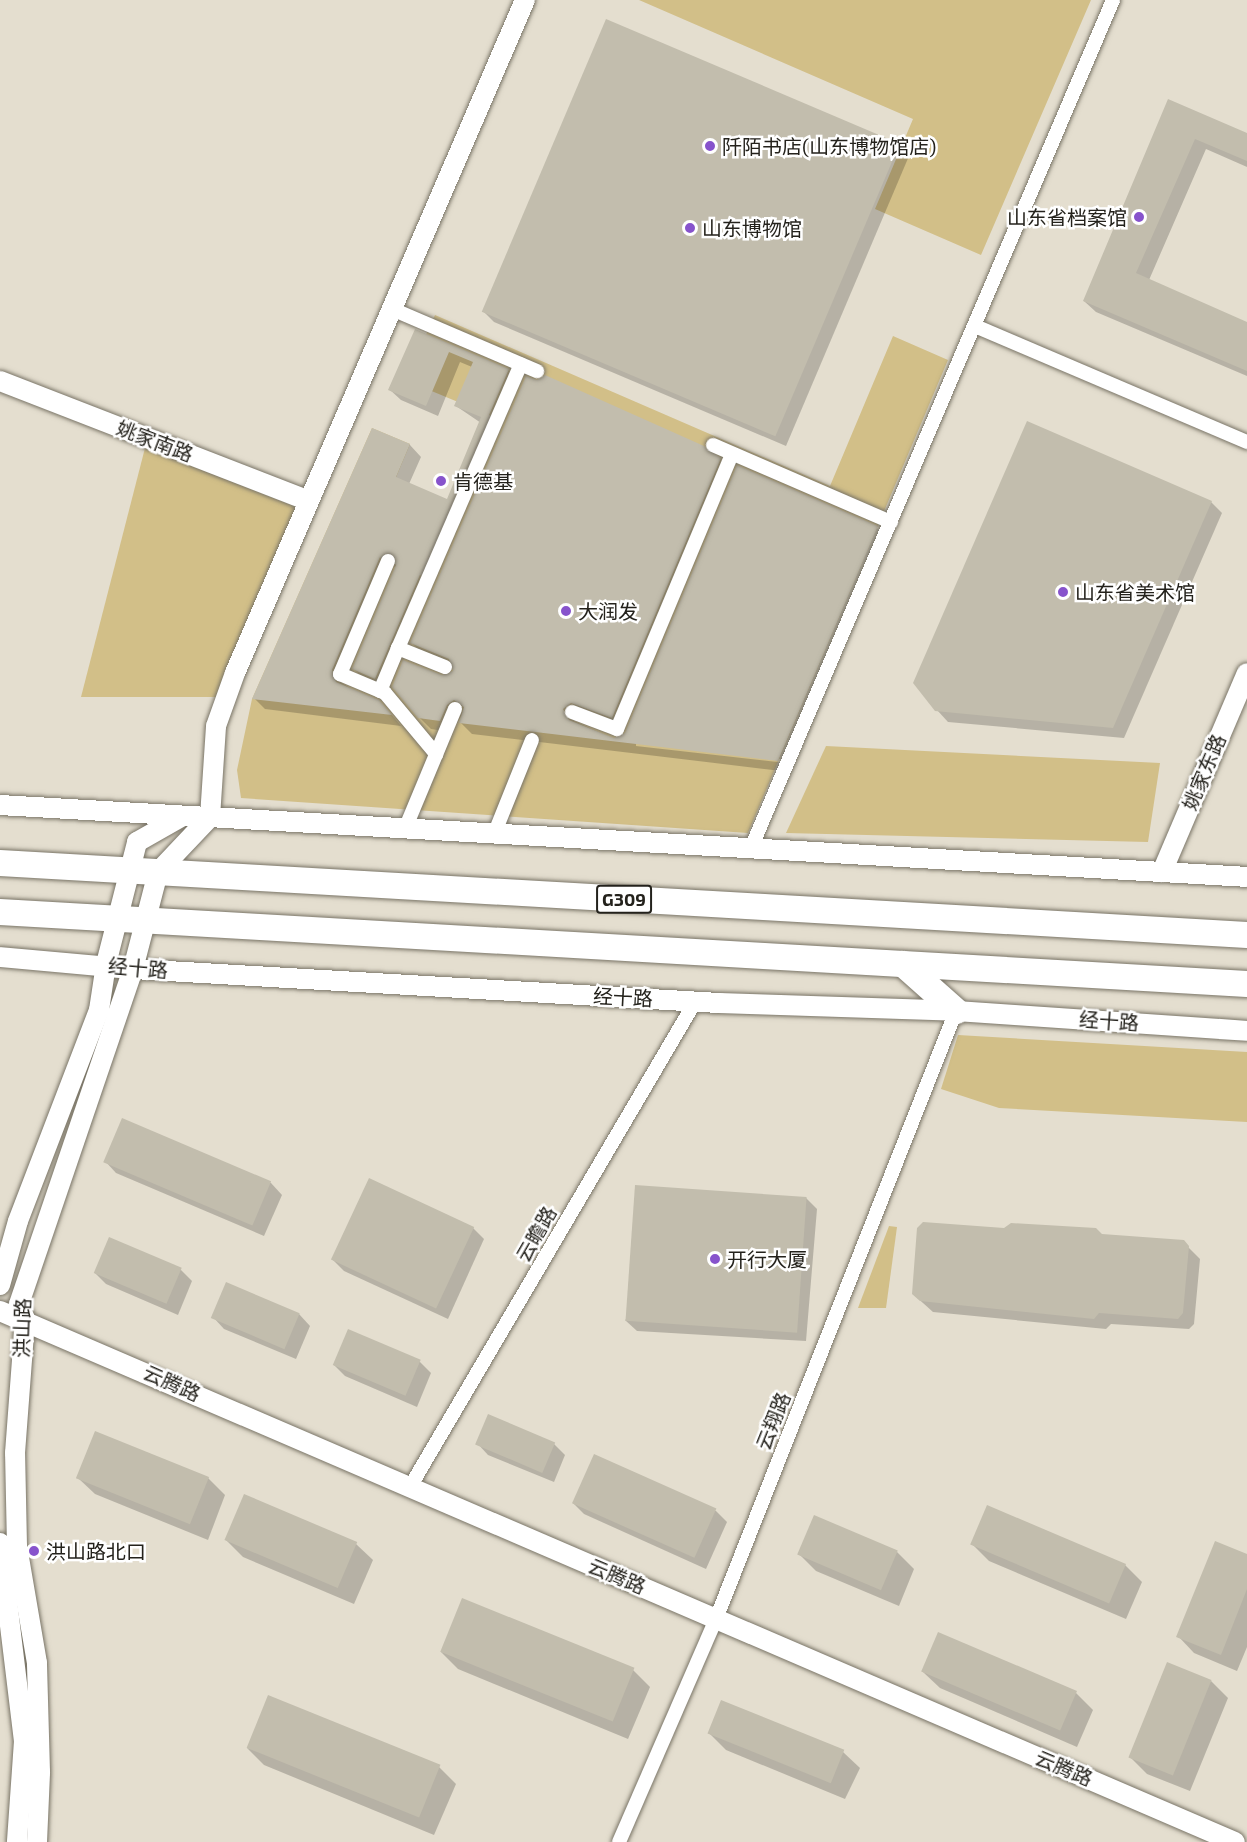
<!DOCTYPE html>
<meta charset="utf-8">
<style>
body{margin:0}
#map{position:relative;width:1247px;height:1842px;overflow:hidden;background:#e4decf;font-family:"Exo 2","Noto Sans SC",sans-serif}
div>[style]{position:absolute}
.green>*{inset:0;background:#d2bf88}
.shadow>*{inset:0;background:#0003}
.building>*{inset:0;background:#c2bdad;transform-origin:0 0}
.roads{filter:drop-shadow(0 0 2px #797466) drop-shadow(0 0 2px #797466)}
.street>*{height:14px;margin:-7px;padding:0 7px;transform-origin:7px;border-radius:7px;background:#fff}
.secondary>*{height:20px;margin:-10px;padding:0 10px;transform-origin:10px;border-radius:10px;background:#fff}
.highway>*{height:26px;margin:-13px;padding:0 13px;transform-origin:13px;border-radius:13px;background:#fff}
.dots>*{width:16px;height:16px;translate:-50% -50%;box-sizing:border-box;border:3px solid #fff;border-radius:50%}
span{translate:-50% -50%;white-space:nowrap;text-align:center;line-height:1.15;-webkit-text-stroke:5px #fff;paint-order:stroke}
.shield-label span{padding:2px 4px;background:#fff;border:2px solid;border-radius:4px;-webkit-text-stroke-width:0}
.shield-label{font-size:18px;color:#24221c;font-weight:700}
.poi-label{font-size:20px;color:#24221c}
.left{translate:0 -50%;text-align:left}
.right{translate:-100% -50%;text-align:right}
.street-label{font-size:20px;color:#24221c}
</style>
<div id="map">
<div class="green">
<i style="clip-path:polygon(639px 0,1091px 0,981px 255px,875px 209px,913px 119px)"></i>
<i style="clip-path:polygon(435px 315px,830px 486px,893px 336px,948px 360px,748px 833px,241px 798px,237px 770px,252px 699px,372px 428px,410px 444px,365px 551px,429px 579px,499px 419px,405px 380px)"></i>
<i style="clip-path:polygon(145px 448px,296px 507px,218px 697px,81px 697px)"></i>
<i style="clip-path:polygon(826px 746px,1160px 763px,1148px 842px,786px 833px)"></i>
<i style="clip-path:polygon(958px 1035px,1247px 1052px,1247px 1122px,999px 1108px,941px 1089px)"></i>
<i style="clip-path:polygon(889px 1226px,897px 1227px,886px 1308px,858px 1308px)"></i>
</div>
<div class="shadow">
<i style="clip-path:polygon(1169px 101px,1247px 135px,1247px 167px,1206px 149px,1149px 280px,1247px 323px,1247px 376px,1096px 312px,1084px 301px)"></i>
<i style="clip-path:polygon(898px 145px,909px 156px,786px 446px,494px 322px,483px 311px)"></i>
<i style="clip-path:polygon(416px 331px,508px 370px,519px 381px,387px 689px,365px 680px,354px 669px,397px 566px,391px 568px,342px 683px,391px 714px,401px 726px,265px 709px,254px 698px,372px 430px,410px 445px,421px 457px,409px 484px,448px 501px,481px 423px,456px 406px,472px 367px,460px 362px,438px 416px,401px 400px,389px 389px)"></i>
<i style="clip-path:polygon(evenodd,720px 459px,731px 471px,623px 728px,583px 714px,574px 721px,614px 739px,626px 734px,877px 528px,889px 539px,790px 772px,472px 734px,461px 723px,464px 712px,451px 732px,431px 729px,419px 717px,442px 677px,455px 672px,453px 666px,423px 654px,412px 643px,720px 459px,636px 743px,786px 760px,786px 763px,636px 746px,636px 743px)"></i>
<i style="clip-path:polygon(1211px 502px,1222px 513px,1124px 738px,948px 722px,937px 710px)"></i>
<i style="clip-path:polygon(122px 1120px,271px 1183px,282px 1195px,264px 1236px,116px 1173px,105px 1161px)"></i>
<i style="clip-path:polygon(806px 1198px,817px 1209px,806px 1341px,637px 1331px,625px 1320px)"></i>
<i style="clip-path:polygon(473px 1228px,484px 1239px,448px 1319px,344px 1271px,333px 1260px)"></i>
<i style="clip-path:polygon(1102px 1236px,1183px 1242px,1200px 1259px,1194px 1324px,1189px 1329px,1111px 1324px,1106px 1329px,933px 1312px,913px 1294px)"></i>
<i style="clip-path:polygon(181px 1270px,192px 1281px,178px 1315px,106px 1284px,95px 1273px)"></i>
<i style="clip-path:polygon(299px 1314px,310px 1326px,296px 1359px,224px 1329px,213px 1317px)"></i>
<i style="clip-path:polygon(420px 1362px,431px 1373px,417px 1407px,345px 1376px,334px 1365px)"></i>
<i style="clip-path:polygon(477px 1443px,554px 1444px,565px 1455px,554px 1482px,488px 1455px)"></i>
<i style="clip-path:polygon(595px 1456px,716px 1511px,727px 1522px,706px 1569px,584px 1514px,573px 1503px)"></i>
<i style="clip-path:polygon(78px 1478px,208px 1478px,225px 1495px,208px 1540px,95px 1494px)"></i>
<i style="clip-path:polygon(226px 1540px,356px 1544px,373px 1560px,354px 1604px,243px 1557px)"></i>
<i style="clip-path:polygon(972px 1544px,1125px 1565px,1142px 1582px,1126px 1619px,989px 1561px)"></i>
<i style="clip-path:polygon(897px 1552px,914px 1569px,899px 1606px,816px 1571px,799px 1554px)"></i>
<i style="clip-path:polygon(1247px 1556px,1247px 1647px,1237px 1671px,1194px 1653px,1178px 1636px)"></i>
<i style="clip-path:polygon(441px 1652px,633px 1670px,650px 1687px,628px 1739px,458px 1669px)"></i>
<i style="clip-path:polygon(923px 1672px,1076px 1693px,1093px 1710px,1077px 1747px,940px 1688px)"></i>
<i style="clip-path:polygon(1211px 1681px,1228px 1698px,1190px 1791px,1147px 1774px,1130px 1757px)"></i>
<i style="clip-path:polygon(709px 1733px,843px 1752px,860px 1768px,845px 1799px,726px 1750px)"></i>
<i style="clip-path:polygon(247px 1748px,439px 1767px,456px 1784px,434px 1835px,264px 1765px)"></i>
</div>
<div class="building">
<i style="left:606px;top:19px;width:319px;height:318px;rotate:23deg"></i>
<i style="clip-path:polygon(1168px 99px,1247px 133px,1247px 161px,1195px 139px,1136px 273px,1247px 322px,1247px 371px,1083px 301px)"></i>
<i style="clip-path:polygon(415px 329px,509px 369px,375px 679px,352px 669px,396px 565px,391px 553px,380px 557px,332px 670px,336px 682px,379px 700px,392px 715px,252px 699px,372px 428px,410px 444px,396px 477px,447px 499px,481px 417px,454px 406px,473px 362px,449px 352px,426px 406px,388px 390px)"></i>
<i style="clip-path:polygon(545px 375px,704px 446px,721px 458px,612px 718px,571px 703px,563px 709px,569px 720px,614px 738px,625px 733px,737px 465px,878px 526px,778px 761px,459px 723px,464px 707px,454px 700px,447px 705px,440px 721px,418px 718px,392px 687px,403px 660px,442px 675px,453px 671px,449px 659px,410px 643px,526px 376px,537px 380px)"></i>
<i style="clip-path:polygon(1027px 421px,1212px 501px,1113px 728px,935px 711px,913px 683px)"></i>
<i style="left:122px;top:1118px;width:162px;height:48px;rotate:23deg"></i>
<i style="left:369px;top:1178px;width:116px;height:90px;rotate:25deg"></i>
<i style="left:635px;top:1185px;width:172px;height:136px;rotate:4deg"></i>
<i style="clip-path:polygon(923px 1222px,1004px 1228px,1011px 1223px,1096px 1228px,1102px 1234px,1184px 1240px,1189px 1246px,1183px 1313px,1178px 1319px,1099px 1313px,1094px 1319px,920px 1301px,912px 1294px,917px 1228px)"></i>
<i style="left:109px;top:1237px;width:79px;height:39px;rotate:23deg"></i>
<i style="left:226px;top:1282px;width:80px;height:39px;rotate:23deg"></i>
<i style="left:348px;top:1329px;width:79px;height:39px;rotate:23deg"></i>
<i style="left:488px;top:1414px;width:73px;height:33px;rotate:23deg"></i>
<i style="left:95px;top:1431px;width:123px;height:51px;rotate:22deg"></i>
<i style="left:594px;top:1454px;width:134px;height:54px;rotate:24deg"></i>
<i style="left:244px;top:1494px;width:123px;height:50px;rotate:23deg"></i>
<i style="left:987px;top:1505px;width:151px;height:43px;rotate:23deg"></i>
<i style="left:814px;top:1515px;width:91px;height:43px;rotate:23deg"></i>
<i style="clip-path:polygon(1215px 1541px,1247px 1554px,1247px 1589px,1221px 1655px,1176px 1637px)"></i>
<i style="left:462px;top:1598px;width:186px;height:58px;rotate:22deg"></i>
<i style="left:938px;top:1632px;width:151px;height:43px;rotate:23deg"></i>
<i style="left:1167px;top:1662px;width:48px;height:103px;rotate:22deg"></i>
<i style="left:268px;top:1695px;width:186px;height:57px;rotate:22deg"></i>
<i style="left:721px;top:1700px;width:133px;height:36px;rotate:22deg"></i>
</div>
<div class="roads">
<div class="street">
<i style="left:392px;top:309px;width:158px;rotate:23.2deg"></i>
<i style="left:975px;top:326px;width:296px;rotate:23.1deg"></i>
<i style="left:713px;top:445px;width:194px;rotate:23.4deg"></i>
<i style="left:388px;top:561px;width:123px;rotate:113deg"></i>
<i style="left:340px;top:674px;width:49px;rotate:22.9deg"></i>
<i style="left:385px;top:693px;width:80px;rotate:50.1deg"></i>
<i style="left:445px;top:667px;width:51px;rotate:-158deg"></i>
<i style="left:398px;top:648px;width:309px;rotate:-66.6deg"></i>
<i style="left:380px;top:691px;width:47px;rotate:-67.3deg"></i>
<i style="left:572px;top:712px;width:48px;rotate:20.7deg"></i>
<i style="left:617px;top:729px;width:298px;rotate:-67.3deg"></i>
<i style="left:405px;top:829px;width:130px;rotate:-67.4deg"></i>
<i style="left:495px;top:832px;width:99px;rotate:-68.1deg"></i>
<i style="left:751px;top:848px;width:922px;rotate:-66.88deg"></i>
<i style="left:410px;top:1487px;width:563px;rotate:-59.56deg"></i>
<i style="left:619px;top:1842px;width:243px;rotate:-66.5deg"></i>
<i style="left:716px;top:1619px;width:654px;rotate:-68.46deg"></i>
</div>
<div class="secondary">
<i style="left:0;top:381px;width:331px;rotate:21.2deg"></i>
<i style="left:0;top:805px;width:1249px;rotate:3.3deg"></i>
<i style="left:210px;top:817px;width:91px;rotate:-86.2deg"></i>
<i style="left:216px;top:726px;width:56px;rotate:-70.3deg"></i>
<i style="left:235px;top:673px;width:733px;rotate:-66.69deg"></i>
<i style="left:1162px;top:872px;width:216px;rotate:-66.9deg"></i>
<i style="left:0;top:957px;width:134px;rotate:5.2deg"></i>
<i style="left:133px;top:969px;width:587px;rotate:3.32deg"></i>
<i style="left:719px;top:1003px;width:237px;rotate:1.9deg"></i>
<i style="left:956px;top:1011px;width:292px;rotate:3.9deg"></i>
<i style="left:0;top:1285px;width:66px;rotate:-74.3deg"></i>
<i style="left:18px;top:1221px;width:226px;rotate:-69deg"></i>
<i style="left:99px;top:1010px;width:47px;rotate:-81.3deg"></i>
<i style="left:106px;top:964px;width:126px;rotate:-75.7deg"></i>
<i style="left:137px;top:842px;width:53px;rotate:-29.5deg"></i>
<i style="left:0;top:1311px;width:1344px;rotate:23.27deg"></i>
<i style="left:0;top:1543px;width:199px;rotate:83.1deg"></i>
<i style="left:24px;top:1741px;width:101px;rotate:94deg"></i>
<i style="left:37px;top:1842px;width:70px;rotate:-87.5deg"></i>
<i style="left:40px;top:1772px;width:109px;rotate:-91.6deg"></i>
<i style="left:37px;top:1663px;width:119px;rotate:-99.7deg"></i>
<i style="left:17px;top:1546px;width:93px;rotate:-91.2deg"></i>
<i style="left:15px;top:1453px;width:134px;rotate:-85.7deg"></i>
<i style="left:25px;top:1319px;width:16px;rotate:-112deg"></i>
<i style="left:19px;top:1304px;width:354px;rotate:-71.2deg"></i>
<i style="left:133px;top:969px;width:100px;rotate:-75.5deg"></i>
<i style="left:158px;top:872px;width:76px;rotate:-46.6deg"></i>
</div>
<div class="highway">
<i style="left:0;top:863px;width:1249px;rotate:3.3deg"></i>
<i style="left:0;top:912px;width:1249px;rotate:3.3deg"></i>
<i style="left:903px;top:964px;width:71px;rotate:41.6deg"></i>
</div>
</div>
<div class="dots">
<i style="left:710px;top:146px;background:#8753cc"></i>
<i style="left:1139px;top:217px;background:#8753cc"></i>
<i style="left:690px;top:228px;background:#8753cc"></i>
<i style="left:441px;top:481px;background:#8753cc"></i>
<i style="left:1063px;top:592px;background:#8753cc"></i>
<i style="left:566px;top:611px;background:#8753cc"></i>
<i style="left:715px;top:1259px;background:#8753cc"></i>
<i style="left:34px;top:1551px;background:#8753cc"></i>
</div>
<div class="shield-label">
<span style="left:624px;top:899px">G309</span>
</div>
<div class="poi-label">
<span class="left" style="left:722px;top:146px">阡陌书店(山东博物馆店)</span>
<span class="right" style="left:1127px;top:217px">山东省档案馆</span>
<span class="left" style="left:702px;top:228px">山东博物馆</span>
<span class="left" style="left:453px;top:481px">肯德基</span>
<span class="left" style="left:1075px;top:592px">山东省美术馆</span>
<span class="left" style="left:578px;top:611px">大润发</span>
<span class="left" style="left:727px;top:1259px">开行大厦</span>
<span class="left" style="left:46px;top:1551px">洪山路北口</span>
</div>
<div class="street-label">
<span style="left:155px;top:441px;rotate:21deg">姚家南路</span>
<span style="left:1204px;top:772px;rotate:-67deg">姚家东路</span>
<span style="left:138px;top:968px;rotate:5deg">经十路</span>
<span style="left:623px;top:997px;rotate:3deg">经十路</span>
<span style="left:1109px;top:1021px;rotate:4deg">经十路</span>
<span style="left:536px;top:1234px;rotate:-60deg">云瞻路</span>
<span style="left:22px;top:1328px;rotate:-88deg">洪山路</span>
<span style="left:172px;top:1383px;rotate:24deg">云腾路</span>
<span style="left:773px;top:1421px;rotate:-68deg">云翔路</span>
<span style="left:617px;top:1576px;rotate:23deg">云腾路</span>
<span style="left:1064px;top:1768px;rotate:23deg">云腾路</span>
</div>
</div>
